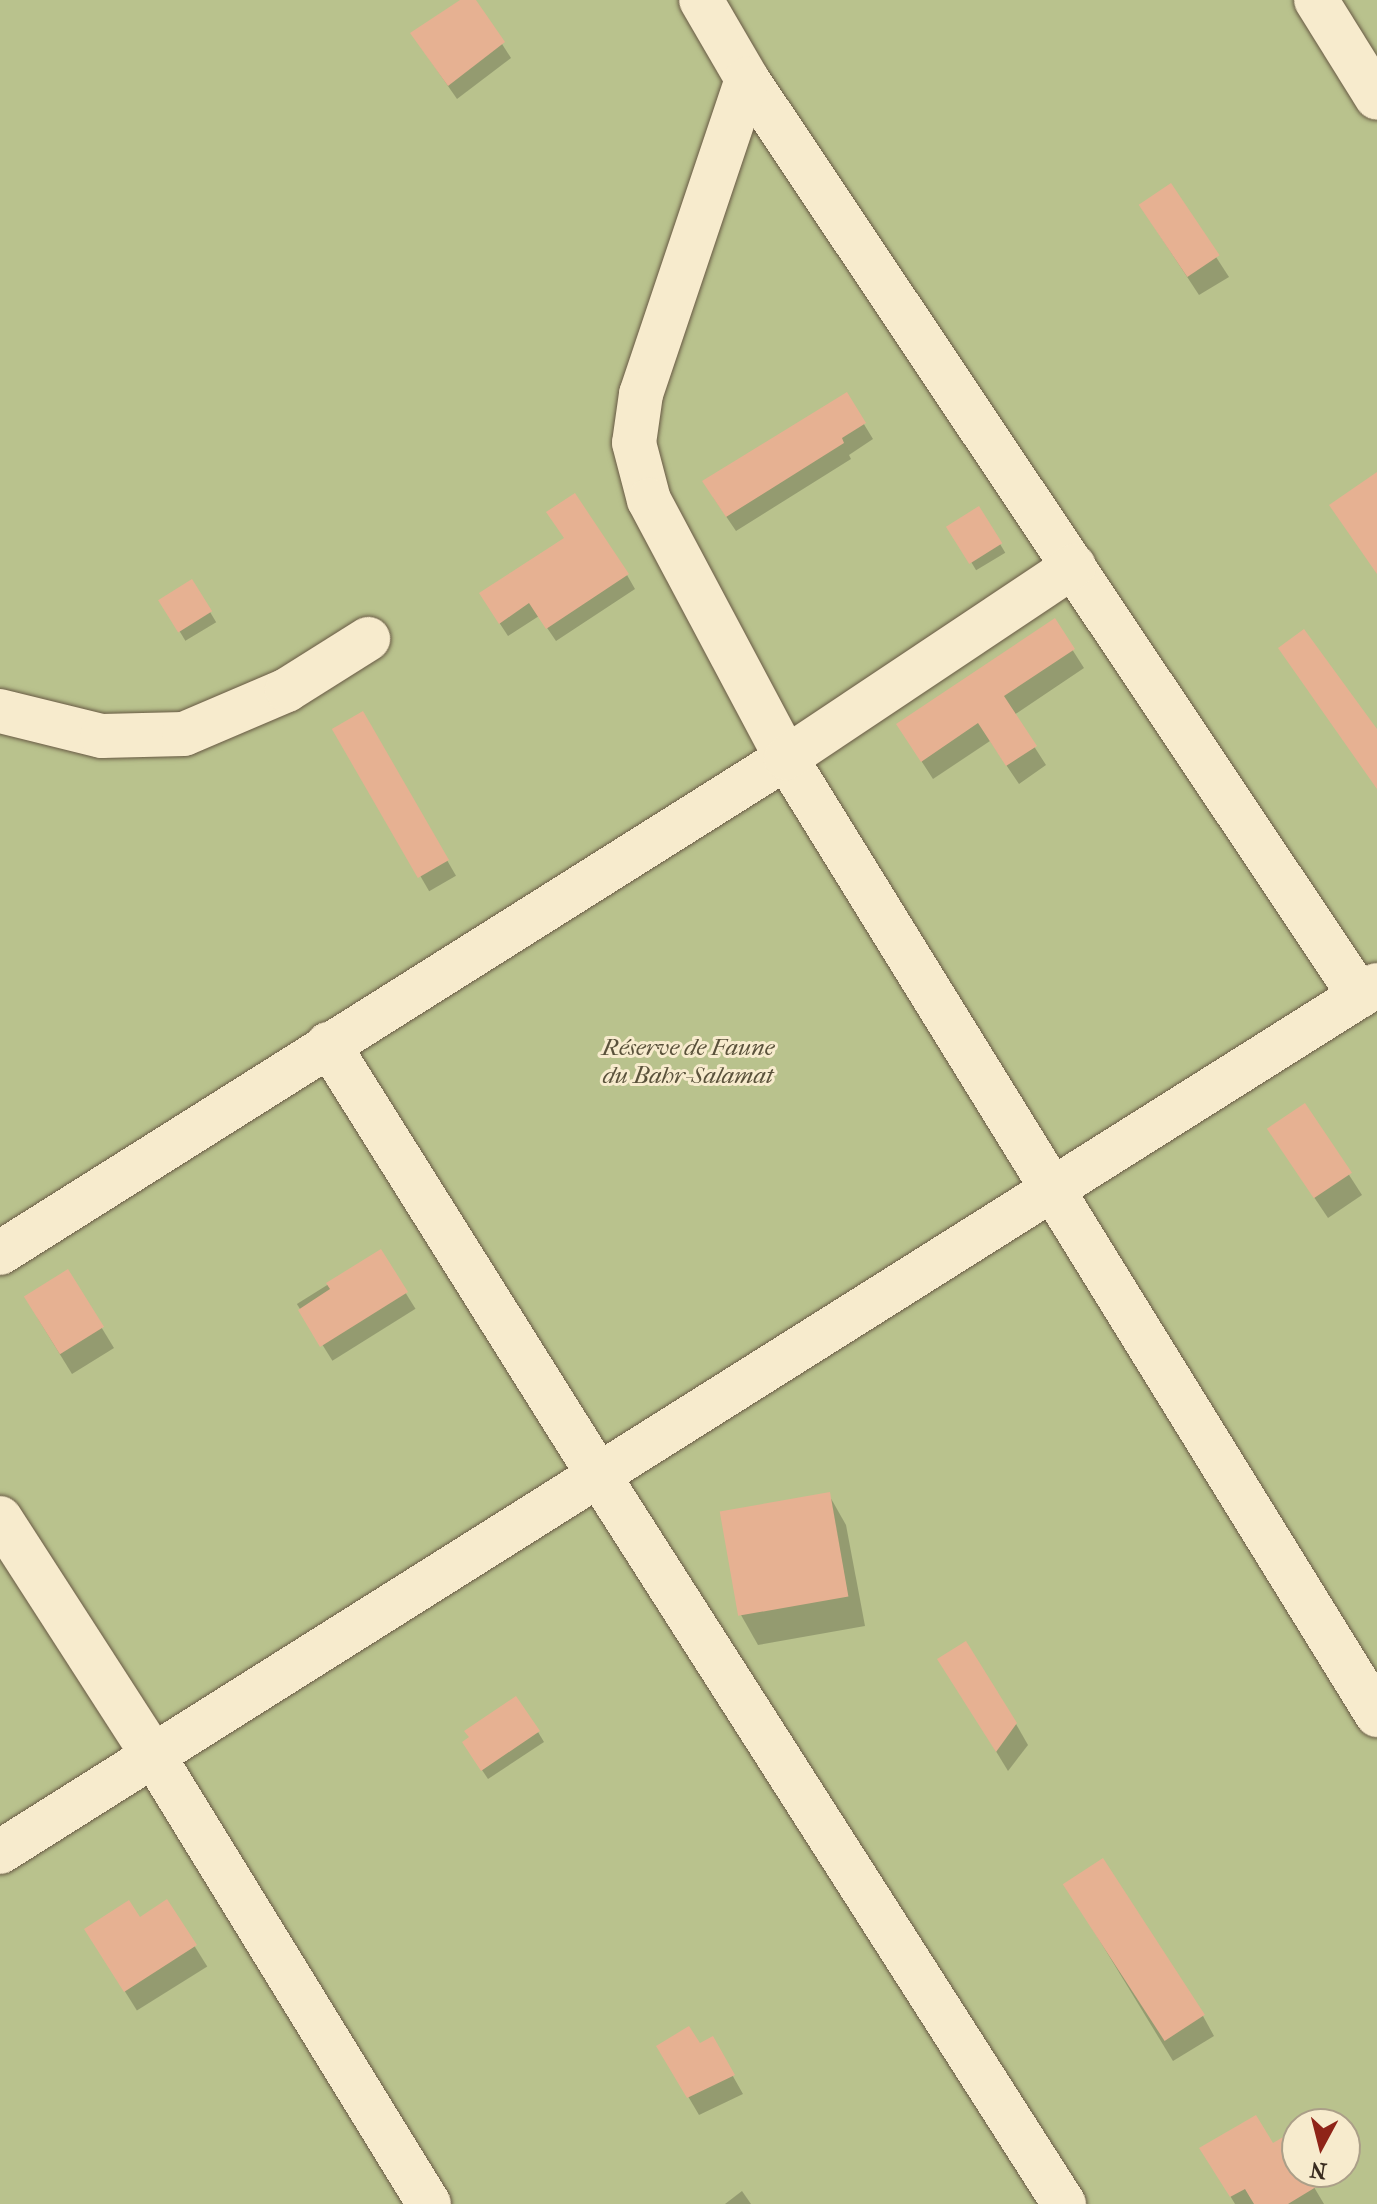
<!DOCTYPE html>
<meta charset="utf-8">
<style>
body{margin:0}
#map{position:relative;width:1377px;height:2204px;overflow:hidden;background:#f2e0b2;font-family:"IM FELL French Canon",serif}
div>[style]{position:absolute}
.green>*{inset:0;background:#b9c28d}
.shadow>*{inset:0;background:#0003;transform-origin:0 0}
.building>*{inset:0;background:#e6b192;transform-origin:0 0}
.roads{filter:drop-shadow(0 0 2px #685944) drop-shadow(0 0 2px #685944)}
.minor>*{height:44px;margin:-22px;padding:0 22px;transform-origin:22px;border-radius:22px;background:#f7ebcd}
span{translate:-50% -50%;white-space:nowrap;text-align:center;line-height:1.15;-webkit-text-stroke:6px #f7ebcd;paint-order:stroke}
.park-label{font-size:24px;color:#5a523b;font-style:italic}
.north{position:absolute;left:1281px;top:2108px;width:80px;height:80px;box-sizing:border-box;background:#f7ebcd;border:2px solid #ab9f88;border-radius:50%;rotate:187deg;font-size:22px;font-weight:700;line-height:32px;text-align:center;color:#3a2c20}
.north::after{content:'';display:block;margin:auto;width:28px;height:36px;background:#8f2418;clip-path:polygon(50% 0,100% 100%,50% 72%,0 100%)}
</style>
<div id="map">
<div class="green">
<i style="clip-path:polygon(evenodd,0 0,1377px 0,1377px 2204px,0 2204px,0 0,1297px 2124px,1345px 2124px,1345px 2172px,1297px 2172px,1297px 2124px)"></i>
</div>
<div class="shadow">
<i style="clip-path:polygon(463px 0,474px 0,511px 58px,457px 99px,412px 34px)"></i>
<i style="clip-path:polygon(1170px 186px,1229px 277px,1199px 295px,1153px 225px)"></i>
<i style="clip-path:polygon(846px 395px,873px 439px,849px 455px,851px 459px,736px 531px,713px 497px)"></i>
<i style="left:979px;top:509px;width:51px;height:34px;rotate:59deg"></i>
<i style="clip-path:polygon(627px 575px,635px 589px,556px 641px,539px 616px,508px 636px,489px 607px)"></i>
<i style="left:192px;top:582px;width:47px;height:36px;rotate:59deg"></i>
<i style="clip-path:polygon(1054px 621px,1084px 668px,1014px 715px,1046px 765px,1019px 784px,990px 741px,933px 779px,898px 725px)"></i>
<i style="left:362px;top:713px;width:188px;height:31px;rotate:60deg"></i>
<i style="clip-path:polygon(1304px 1105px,1362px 1195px,1328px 1218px,1281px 1148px)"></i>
<i style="left:380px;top:1252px;width:67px;height:98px;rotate:58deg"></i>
<i style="clip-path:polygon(67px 1271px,114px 1348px,72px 1374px,37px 1317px)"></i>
<i style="clip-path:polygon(829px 1495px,846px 1525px,865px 1626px,758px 1645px,741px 1615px)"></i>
<i style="clip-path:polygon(952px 1679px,1016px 1724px,1028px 1745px,1008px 1771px)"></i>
<i style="clip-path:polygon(538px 1732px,544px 1742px,488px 1779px,470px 1752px)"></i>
<i style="left:167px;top:1902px;width:76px;height:83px;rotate:58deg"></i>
<i style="clip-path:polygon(1078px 1905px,1203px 2016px,1214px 2036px,1173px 2061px)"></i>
<i style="clip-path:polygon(712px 2039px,743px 2094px,699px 2115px,659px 2047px,699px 2045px)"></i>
<i style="clip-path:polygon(1273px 2146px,1297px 2159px,1297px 2172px,1305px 2172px,1324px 2204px,1235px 2204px,1202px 2149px)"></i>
<i style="clip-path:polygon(742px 2191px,751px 2204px,725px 2204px)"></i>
</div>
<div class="building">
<i style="clip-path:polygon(460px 0,476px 0,505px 42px,448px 86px,410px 33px)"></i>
<i style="left:1171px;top:183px;width:87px;height:39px;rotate:56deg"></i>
<i style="clip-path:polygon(847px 392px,866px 423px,842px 438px,844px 443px,726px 517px,702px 481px)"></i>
<i style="clip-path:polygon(1377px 472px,1377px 574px,1329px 505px)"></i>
<i style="clip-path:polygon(575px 493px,629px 574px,546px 629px,529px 603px,499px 624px,479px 593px,564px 538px,546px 512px)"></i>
<i style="left:979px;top:506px;width:44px;height:39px;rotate:58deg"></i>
<i style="left:192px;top:579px;width:38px;height:40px;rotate:58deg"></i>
<i style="clip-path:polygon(1055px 618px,1075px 649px,1004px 696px,1037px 746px,1006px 766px,978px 723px,921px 762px,896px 724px)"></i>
<i style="clip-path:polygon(1304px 629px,1377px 729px,1377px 789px,1278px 648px)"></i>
<i style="left:363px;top:711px;width:172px;height:36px;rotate:60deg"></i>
<i style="left:1305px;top:1103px;width:84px;height:46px;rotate:56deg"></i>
<i style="clip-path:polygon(381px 1249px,408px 1292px,320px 1347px,298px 1310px,330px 1289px,326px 1283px)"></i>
<i style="left:68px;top:1269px;width:68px;height:52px;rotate:58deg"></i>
<i style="left:830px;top:1492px;width:106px;height:112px;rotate:80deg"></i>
<i style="clip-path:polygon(966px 1641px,1017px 1723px,996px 1752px,937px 1659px)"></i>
<i style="clip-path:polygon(516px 1696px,540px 1731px,481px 1771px,462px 1742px,469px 1737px,464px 1731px)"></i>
<i style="left:1103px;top:1858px;width:187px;height:48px;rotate:57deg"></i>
<i style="clip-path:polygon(167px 1899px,197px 1945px,124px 1992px,84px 1929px,129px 1900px,140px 1917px)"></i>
<i style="clip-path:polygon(689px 2026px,700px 2043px,713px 2036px,735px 2075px,687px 2098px,656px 2046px)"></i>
<i style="clip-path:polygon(1256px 2115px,1273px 2143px,1285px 2136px,1297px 2155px,1297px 2172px,1307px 2172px,1316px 2187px,1288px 2204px,1254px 2204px,1245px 2189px,1230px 2197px,1199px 2148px)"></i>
</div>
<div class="roads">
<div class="minor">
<i style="left:701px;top:0;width:91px;rotate:59.8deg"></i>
<i style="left:747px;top:79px;width:1103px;rotate:56.24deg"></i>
<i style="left:1316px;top:0;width:115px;rotate:58.1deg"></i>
<i style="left:747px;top:79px;width:332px;rotate:108.6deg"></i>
<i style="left:641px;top:394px;width:49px;rotate:98.1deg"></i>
<i style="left:634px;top:443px;width:59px;rotate:75.3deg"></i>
<i style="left:649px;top:500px;width:292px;rotate:62deg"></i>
<i style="left:786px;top:758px;width:1125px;rotate:58.3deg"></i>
<i style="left:0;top:711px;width:105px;rotate:13.8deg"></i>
<i style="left:102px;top:736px;width:82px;rotate:-1.4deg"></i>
<i style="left:184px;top:734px;width:112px;rotate:-23.1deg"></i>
<i style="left:287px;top:690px;width:96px;rotate:-32.2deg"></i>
<i style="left:328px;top:1044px;width:510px;rotate:57.9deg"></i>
<i style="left:599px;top:1476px;width:864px;rotate:57.43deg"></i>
<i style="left:0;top:1253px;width:929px;rotate:-32.2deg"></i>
<i style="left:786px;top:758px;width:346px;rotate:-33.7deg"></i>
<i style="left:0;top:1518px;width:282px;rotate:57.2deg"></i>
<i style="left:153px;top:1755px;width:527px;rotate:58.42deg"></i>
<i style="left:0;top:1852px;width:1627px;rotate:-32.2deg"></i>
</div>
</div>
<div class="park-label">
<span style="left:688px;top:1062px">Réserve de Faune<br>du Bahr-Salamat</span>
</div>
<div class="north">N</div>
</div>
